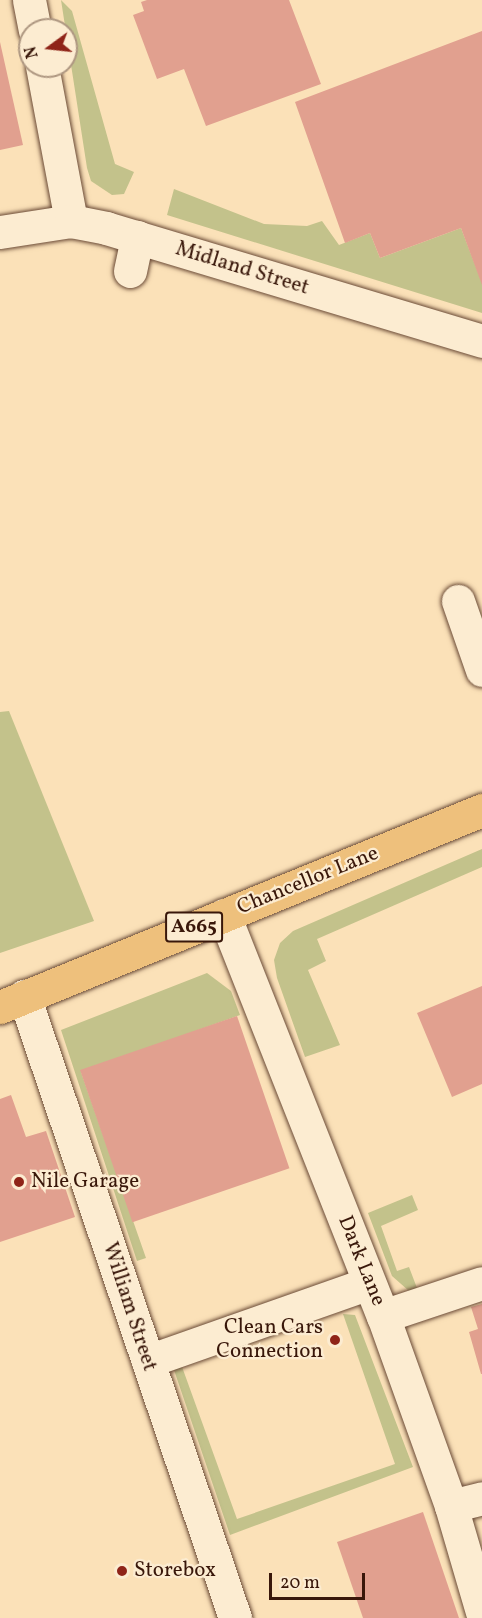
<!DOCTYPE html>
<style>
body{margin:0}
#map{position:relative;width:482px;height:1618px;overflow:hidden;background:#fbe1b8;font-family:Vollkorn,serif}
div>[style]{position:absolute}
.green>*{inset:0;background:#c3c28b}
.building>*{inset:0;background:#e1a08f;transform-origin:0 0}
.roads{filter:drop-shadow(0 0 2px #6a4a36) drop-shadow(0 0 2px #6a4a36)}
.minor>*{height:33px;margin:-16.5px;padding:0 16.5px;transform-origin:16.5px;border-radius:16.5px;background:#fcecd1}
.highway>*{height:33px;margin:-16.5px;padding:0 16.5px;transform-origin:16.5px;border-radius:16.5px;background:#eec07c}
.dots>*{width:16px;height:16px;translate:-50% -50%;box-sizing:border-box;border:3px solid #fcecd1;border-radius:50%}
span{translate:-50% -50%;white-space:nowrap;text-align:center;line-height:1.15;-webkit-text-stroke:4.5px #fcecd1;paint-order:stroke}
.shield-label span{padding:2px 4px;background:#fcecd1;border:2px solid;border-radius:4px;-webkit-text-stroke-width:0}
.shield-label{font-size:20px;color:#39170a;font-weight:700}
.street-label{font-size:21px;color:#39170a}
.poi-label{font-size:21px;color:#39170a}
.left{translate:0 -50%;text-align:left}
.right{translate:-100% -50%;text-align:right}
.north{position:absolute;left:18px;top:18px;width:60px;height:60px;box-sizing:border-box;background:#fcecd1;border:2px solid #ae9781;border-radius:50%;rotate:255deg;font-size:16px;font-weight:700;line-height:24px;text-align:center;color:#39170a}
.north::after{content:'';display:block;margin:auto;width:21px;height:27px;background:#8f2418;clip-path:polygon(50% 0,100% 100%,50% 72%,0 100%)}
.scale{position:absolute;left:269px;top:1573px;width:96px;height:27px;box-sizing:border-box;border:3px solid #39170a;border-top:0;padding-left:8px;font-size:18px;line-height:21px;white-space:nowrap;color:#39170a;-webkit-text-stroke:4px #fcecd1;paint-order:stroke}
</style>
<div id="map">
<div class="green">
<i style="clip-path:polygon(61px 0,72px 11px,115px 164px,134px 172px,124px 194px,112px 195px,91px 181px,87px 168px)"></i>
<i style="clip-path:polygon(174px 189px,264px 224px,307px 226px,322px 221px,339px 245px,370px 233px,380px 258px,461px 228px,482px 283px,482px 313px,167px 215px)"></i>
<i style="clip-path:polygon(9px 711px,94px 921px,0 953px,0 712px)"></i>
<i style="clip-path:polygon(482px 849px,482px 867px,317px 939px,326px 961px,308px 970px,340px 1045px,305px 1057px,277px 978px,274px 960px,280px 943px,293px 931px)"></i>
<i style="clip-path:polygon(207px 973px,231px 991px,240px 1015px,81px 1072px,146px 1258px,137px 1261px,61px 1030px)"></i>
<i style="clip-path:polygon(412px 1195px,418px 1210px,381px 1226px,397px 1271px,409px 1267px,417px 1288px,409px 1291px,392px 1276px,368px 1213px)"></i>
<i style="clip-path:polygon(343px 1314px,355px 1315px,413px 1467px,230px 1535px,173px 1367px,181px 1364px,237px 1519px,395px 1464px)"></i>
</div>
<div class="building">
<i style="clip-path:polygon(147px 0,289px 0,321px 84px,206px 126px,184px 69px,157px 79px,133px 15px,144px 11px,141px 2px)"></i>
<i style="clip-path:polygon(482px 31px,482px 285px,461px 228px,380px 258px,370px 233px,345px 243px,295px 102px)"></i>
<i style="clip-path:polygon(0 42px,23px 145px,0 150px)"></i>
<i style="clip-path:polygon(482px 986px,482px 1084px,452px 1097px,417px 1013px)"></i>
<i style="left:237px;top:1016px;width:161px;height:166px;rotate:71deg"></i>
<i style="clip-path:polygon(11px 1095px,26px 1137px,46px 1131px,75px 1217px,0 1242px,0 1099px)"></i>
<i style="clip-path:polygon(482px 1304px,482px 1374px,481px 1374px,469px 1332px,478px 1329px,471px 1307px)"></i>
<i style="clip-path:polygon(423px 1512px,459px 1618px,363px 1618px,337px 1542px)"></i>
</div>
<div class="roads">
<div class="minor">
<i style="left:29px;top:0;width:31px;rotate:79deg"></i>
<i style="left:42px;top:66px;width:158px;rotate:79.4deg"></i>
<i style="left:0;top:232px;width:72px;rotate:-8.8deg"></i>
<i style="left:71px;top:221px;width:36px;rotate:11deg"></i>
<i style="left:106px;top:228px;width:393px;rotate:16.7deg"></i>
<i style="left:130px;top:271px;width:35px;rotate:-78deg"></i>
<i style="left:458px;top:601px;width:73px;rotate:70.8deg"></i>
<i style="left:224px;top:915px;width:431px;rotate:68.4deg"></i>
<i style="left:383px;top:1316px;width:202px;rotate:70.3deg"></i>
<i style="left:451px;top:1506px;width:110px;rotate:73.7deg"></i>
<i style="left:24px;top:996px;width:657px;rotate:71.26deg"></i>
<i style="left:383px;top:1316px;width:104px;rotate:-18.4deg"></i>
<i style="left:148px;top:1361px;width:234px;rotate:-19.4deg"></i>
<i style="left:451px;top:1506px;width:32px;rotate:-14deg"></i>
</div>
<div class="highway">
<i style="left:0;top:1007px;width:521px;rotate:-22.23deg"></i>
</div>
</div>
<div class="dots">
<i style="left:19px;top:1182px;background:#8f2418"></i>
<i style="left:335px;top:1340px;background:#8f2418"></i>
<i style="left:122px;top:1571px;background:#8f2418"></i>
</div>
<div class="shield-label">
<span style="left:194px;top:927px">A665</span>
</div>
<div class="street-label">
<span style="left:242px;top:269px;rotate:17deg">Midland Street</span>
<span style="left:308px;top:881px;rotate:-22deg">Chancellor Lane</span>
<span style="left:361px;top:1261px;rotate:68deg">Dark Lane</span>
<span style="left:129px;top:1307px;rotate:72deg">William Street</span>
</div>
<div class="poi-label">
<span class="left" style="left:31px;top:1182px">Nile Garage</span>
<span class="right" style="left:323px;top:1340px">Clean Cars<br>Connection</span>
<span class="left" style="left:134px;top:1571px">Storebox</span>
</div>
<div class="north">N</div>
<div class="scale">20 m</div>
</div>
